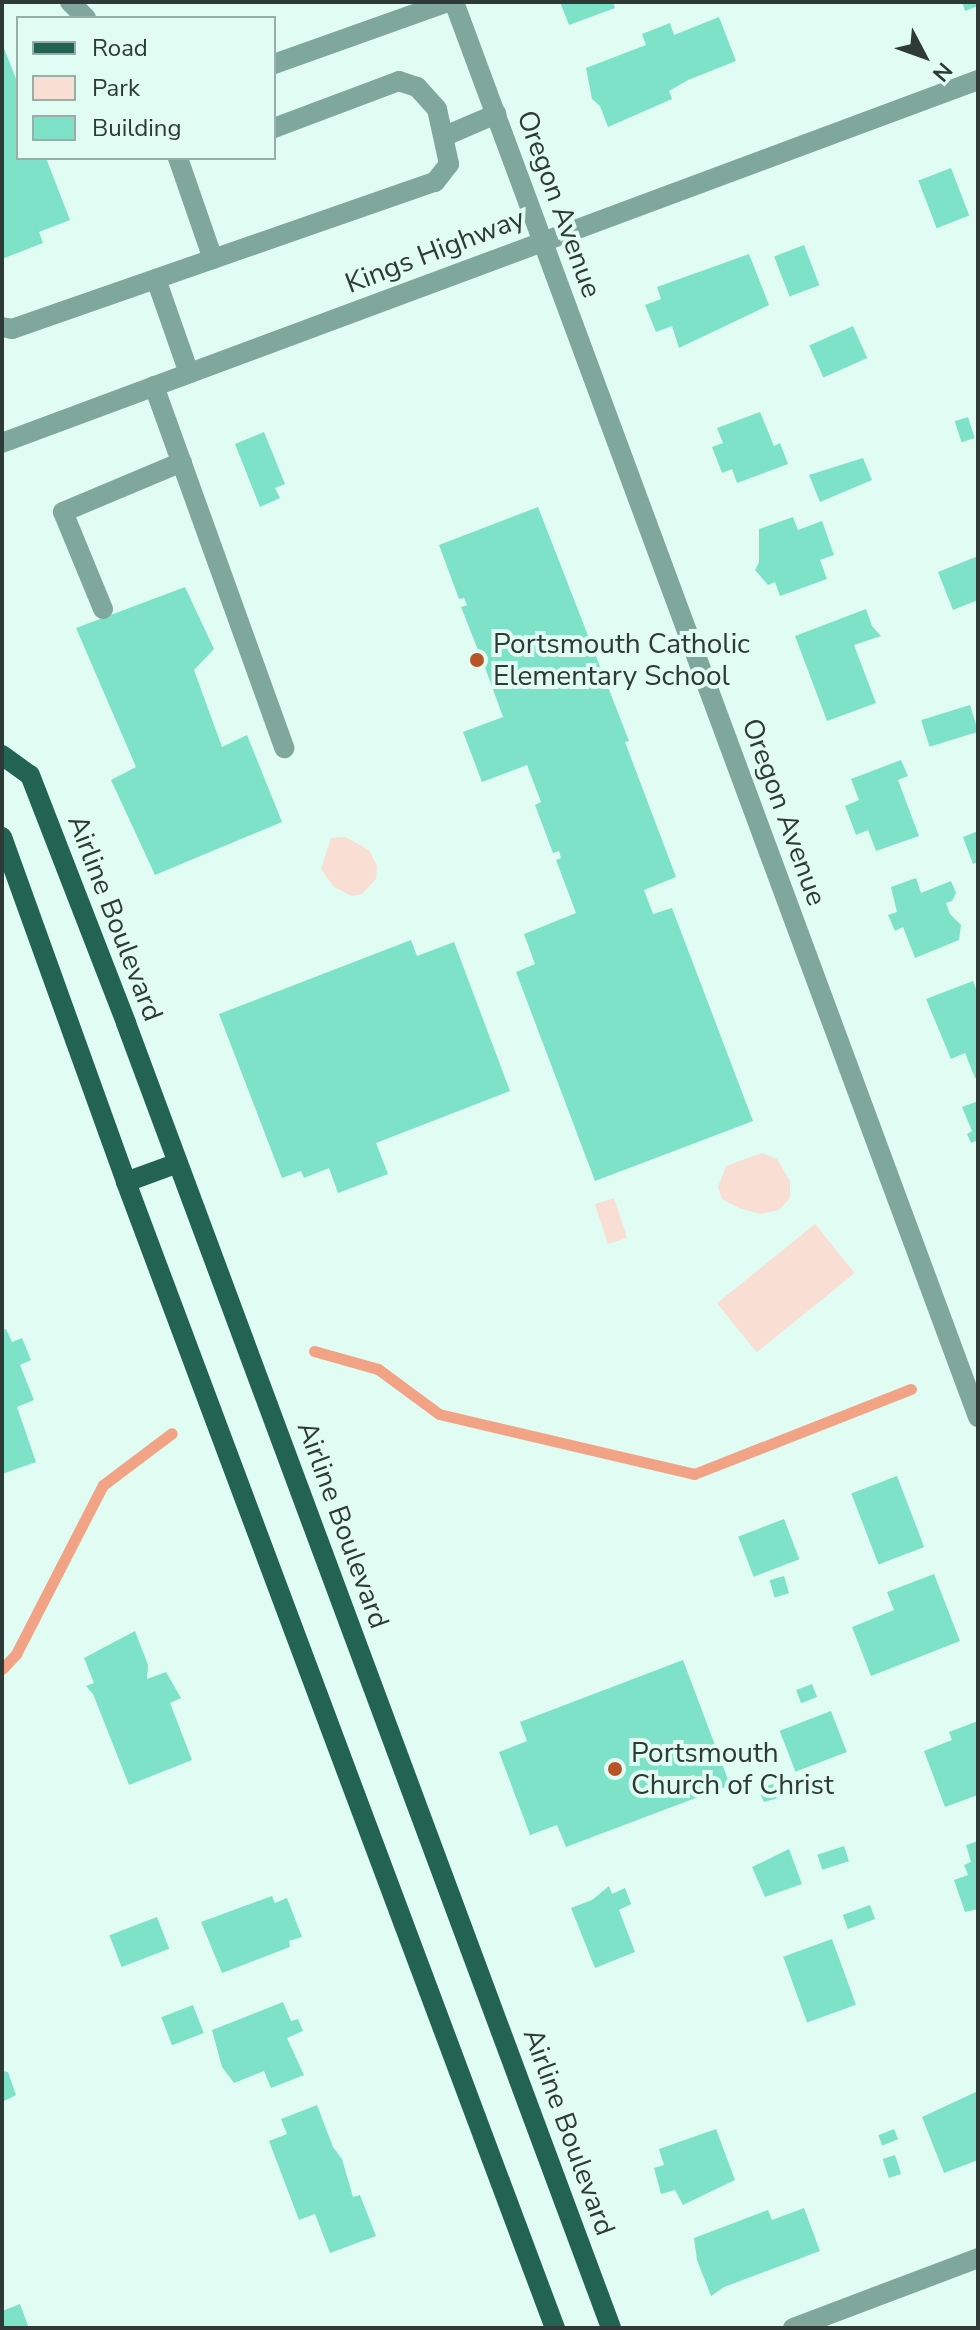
<!DOCTYPE html>
<style>
body{margin:0}
#map{position:relative;width:980px;height:2330px;overflow:hidden;background:#e0fcf3;font-family:"Nunito Sans",sans-serif}
div>[style]{position:absolute}
.green>*{inset:0;background:#f9ded4;transform-origin:0 0}
.stream>*{height:11px;margin:-5.5px;padding:0 5.5px;transform-origin:5.5px;border-radius:5.5px;background:#f2a386}
.building>*{inset:0;background:#7ee2c9;transform-origin:0 0}
.minor>*{height:20px;margin:-10px;padding:0 10px;transform-origin:10px;border-radius:10px;background:#80a79c}
.major>*{height:20px;margin:-10px;padding:0 10px;transform-origin:10px;border-radius:10px;background:#236354}
.dots>*{width:22px;height:22px;translate:-50% -50%;box-sizing:border-box;border:4px solid #e0fcf3;border-radius:50%}
span{translate:-50% -50%;white-space:nowrap;text-align:center;line-height:1.15;-webkit-text-stroke:8px #e0fcf3;paint-order:stroke}
.street-label{font-size:28px;color:#2f3a37}
.poi-label{font-size:28px;color:#2f3a37}
.left{translate:0 -50%;text-align:left}
.frame{position:absolute;inset:0;border:4px solid #2f3a37;pointer-events:none}
.legend{position:absolute;left:16px;top:16px;width:260px;height:144px;box-sizing:border-box;background:#e0fcf3;border:2px solid #99aea8;margin:0;padding:10px 14px;list-style:none;font-size:24px;color:#2f3a37}
.legend li{display:flex;align-items:center;gap:16px;height:40px}
.legend b{width:40px;border:2px solid #99aea8}
.north{position:absolute;left:884px;top:16px;width:80px;height:80px;-webkit-text-stroke:6px #e0fcf3;paint-order:stroke;rotate:131deg;font-size:22px;font-weight:700;line-height:32px;text-align:center;color:#2f3a37}
.north::after{content:'';display:block;margin:auto;width:28px;height:36px;background:#2f3a37;clip-path:polygon(50% 0,100% 100%,50% 72%,0 100%)}
</style>
<div id="map">
<div class="green">
<i style="clip-path:polygon(345px 837px,369px 850px,377px 866px,376px 879px,362px 894px,352px 896px,334px 887px,321px 869px,331px 838px)"></i>
<i style="clip-path:polygon(762px 1153px,777px 1159px,790px 1181px,790px 1198px,779px 1210px,761px 1214px,739px 1208px,722px 1199px,718px 1187px,726px 1166px)"></i>
<i style="left:614px;top:1198px;width:42px;height:20px;rotate:72deg"></i>
<i style="left:815px;top:1224px;width:63px;height:126px;rotate:51deg"></i>
</div>
<div class="stream">
<i style="left:314px;top:1351px;width:66px;rotate:15.7deg"></i>
<i style="left:378px;top:1369px;width:76px;rotate:36.4deg"></i>
<i style="left:439px;top:1414px;width:262px;rotate:13.2deg"></i>
<i style="left:694px;top:1474px;width:233px;rotate:-21.4deg"></i>
<i style="left:2px;top:1669px;width:21px;rotate:-47deg"></i>
<i style="left:16px;top:1654px;width:190px;rotate:-62.8deg"></i>
<i style="left:103px;top:1485px;width:86px;rotate:-37deg"></i>
</div>
<div class="building">
<i style="clip-path:polygon(560px 2px,613px 2px,615px 8px,569px 25px)"></i>
<i style="clip-path:polygon(962px 2px,978px 2px,978px 6px,965px 11px)"></i>
<i style="clip-path:polygon(719px 17px,736px 61px,688px 80px,669px 91px,672px 99px,608px 127px,600px 106px,592px 99px,586px 68px,646px 45px,642px 34px,670px 23px,674px 35px)"></i>
<i style="clip-path:polygon(4px 48px,18px 84px,18px 158px,46px 158px,70px 220px,39px 232px,43px 243px,2px 259px)"></i>
<i style="left:951px;top:168px;width:51px;height:35px;rotate:69deg"></i>
<i style="left:804px;top:245px;width:43px;height:32px;rotate:69deg"></i>
<i style="clip-path:polygon(749px 254px,769px 305px,679px 348px,672px 326px,656px 332px,645px 305px,661px 299px,657px 287px)"></i>
<i style="left:853px;top:326px;width:35px;height:48px;rotate:66deg"></i>
<i style="clip-path:polygon(760px 412px,774px 446px,780px 443px,788px 464px,737px 483px,732px 469px,722px 473px,712px 447px,723px 443px,717px 428px)"></i>
<i style="left:968px;top:417px;width:22px;height:14px;rotate:72deg"></i>
<i style="clip-path:polygon(264px 432px,285px 484px,275px 488px,280px 498px,260px 507px,235px 444px)"></i>
<i style="clip-path:polygon(863px 458px,872px 480px,820px 502px,809px 475px)"></i>
<i style="clip-path:polygon(538px 507px,629px 741px,625px 742px,676px 877px,644px 890px,653px 914px,672px 908px,753px 1121px,595px 1181px,516px 972px,535px 964px,524px 934px,576px 913px,556px 860px,561px 858px,559px 851px,553px 853px,535px 805px,541px 802px,527px 765px,482px 782px,463px 732px,503px 717px,483px 662px,488px 660px,485px 653px,480px 655px,461px 607px,467px 605px,464px 598px,459px 599px,439px 545px)"></i>
<i style="clip-path:polygon(793px 517px,798px 530px,822px 521px,834px 555px,820px 560px,827px 579px,780px 596px,775px 582px,768px 585px,755px 570px,759px 562px,759px 529px)"></i>
<i style="clip-path:polygon(978px 556px,978px 600px,953px 610px,938px 572px)"></i>
<i style="clip-path:polygon(185px 587px,214px 649px,194px 670px,222px 747px,247px 735px,282px 822px,155px 875px,111px 780px,136px 767px,76px 628px)"></i>
<i style="clip-path:polygon(866px 609px,872px 626px,881px 636px,854px 645px,876px 703px,827px 721px,795px 636px)"></i>
<i style="left:970px;top:705px;width:28px;height:51px;rotate:73deg"></i>
<i style="clip-path:polygon(901px 760px,908px 776px,898px 780px,919px 836px,876px 851px,868px 830px,856px 835px,845px 806px,859px 800px,851px 779px)"></i>
<i style="clip-path:polygon(978px 831px,978px 862px,973px 864px,963px 837px)"></i>
<i style="clip-path:polygon(916px 878px,921px 893px,951px 881px,956px 893px,952px 901px,946px 903px,950px 914px,961px 925px,959px 940px,915px 958px,903px 927px,895px 931px,888px 915px,897px 912px,891px 887px)"></i>
<i style="clip-path:polygon(411px 940px,417px 956px,454px 942px,510px 1091px,376px 1143px,388px 1174px,338px 1193px,329px 1168px,304px 1178px,301px 1171px,282px 1178px,219px 1014px)"></i>
<i style="clip-path:polygon(973px 981px,978px 994px,978px 1077px,975px 1078px,965px 1053px,951px 1059px,926px 999px)"></i>
<i style="clip-path:polygon(978px 1101px,978px 1140px,971px 1143px,967px 1134px,972px 1131px,962px 1107px)"></i>
<i style="clip-path:polygon(6px 1329px,12px 1342px,22px 1338px,31px 1360px,20px 1365px,34px 1400px,17px 1407px,36px 1462px,2px 1474px,2px 1330px)"></i>
<i style="left:897px;top:1476px;width:76px;height:49px;rotate:69deg"></i>
<i style="left:784px;top:1519px;width:43px;height:49px;rotate:69deg"></i>
<i style="clip-path:polygon(934px 1574px,960px 1641px,871px 1676px,852px 1627px,894px 1610px,887px 1592px)"></i>
<i style="left:784px;top:1576px;width:18px;height:15px;rotate:74deg"></i>
<i style="clip-path:polygon(135px 1631px,148px 1665px,147px 1679px,166px 1672px,181px 1698px,170px 1703px,192px 1760px,129px 1785px,93px 1694px,86px 1686px,94px 1683px,84px 1658px)"></i>
<i style="clip-path:polygon(683px 1660px,730px 1785px,566px 1847px,557px 1825px,530px 1835px,499px 1752px,527px 1741px,520px 1722px)"></i>
<i style="left:812px;top:1684px;width:14px;height:17px;rotate:69deg"></i>
<i style="left:831px;top:1711px;width:44px;height:55px;rotate:69deg"></i>
<i style="clip-path:polygon(978px 1721px,978px 1795px,945px 1807px,924px 1751px,952px 1740px,949px 1732px)"></i>
<i style="clip-path:polygon(773px 1784px,778px 1798px,764px 1802px,758px 1789px)"></i>
<i style="clip-path:polygon(978px 1841px,978px 1909px,965px 1912px,954px 1880px,968px 1875px,964px 1865px,971px 1862px,966px 1845px)"></i>
<i style="left:844px;top:1846px;width:16px;height:28px;rotate:72deg"></i>
<i style="clip-path:polygon(789px 1849px,802px 1884px,765px 1897px,752px 1867px)"></i>
<i style="clip-path:polygon(609px 1886px,612px 1894px,625px 1888px,631px 1904px,619px 1910px,635px 1952px,595px 1968px,571px 1908px,592px 1900px)"></i>
<i style="clip-path:polygon(272px 1896px,275px 1903px,287px 1898px,302px 1937px,289px 1941px,290px 1947px,222px 1973px,201px 1922px)"></i>
<i style="left:870px;top:1905px;width:15px;height:29px;rotate:70deg"></i>
<i style="left:157px;top:1917px;width:34px;height:51px;rotate:69deg"></i>
<i style="left:832px;top:1939px;width:70px;height:52px;rotate:70deg"></i>
<i style="clip-path:polygon(283px 2002px,291px 2021px,298px 2019px,303px 2031px,287px 2038px,304px 2075px,271px 2088px,264px 2071px,234px 2083px,222px 2067px,212px 2030px)"></i>
<i style="left:193px;top:2005px;width:30px;height:34px;rotate:69deg"></i>
<i style="clip-path:polygon(2px 2071px,8px 2072px,16px 2095px,2px 2102px)"></i>
<i style="clip-path:polygon(978px 2091px,978px 2160px,944px 2173px,922px 2117px)"></i>
<i style="clip-path:polygon(317px 2105px,333px 2147px,342px 2159px,353px 2197px,360px 2195px,376px 2236px,330px 2253px,315px 2214px,299px 2220px,269px 2141px,287px 2134px,281px 2119px)"></i>
<i style="clip-path:polygon(716px 2129px,735px 2180px,683px 2205px,675px 2190px,661px 2194px,654px 2168px,664px 2165px,659px 2149px)"></i>
<i style="left:894px;top:2129px;width:11px;height:17px;rotate:68deg"></i>
<i style="left:895px;top:2155px;width:20px;height:13px;rotate:72deg"></i>
<i style="clip-path:polygon(804px 2208px,820px 2251px,724px 2287px,711px 2296px,697px 2260px,694px 2238px,768px 2210px,772px 2220px)"></i>
<i style="clip-path:polygon(20px 2304px,29px 2328px,2px 2328px,2px 2311px)"></i>
</div>
<div class="minor">
<i style="left:70px;top:2px;width:23px;rotate:45deg"></i>
<i style="left:454px;top:2px;width:1509px;rotate:69.68deg"></i>
<i style="left:274px;top:64px;width:185px;rotate:-19.6deg"></i>
<i style="left:445px;top:136px;width:56px;rotate:-23.3deg"></i>
<i style="left:178px;top:158px;width:107px;rotate:70.9deg"></i>
<i style="left:156px;top:279px;width:100px;rotate:70.7deg"></i>
<i style="left:2px;top:327px;width:10px;rotate:11deg"></i>
<i style="left:12px;top:329px;width:448px;rotate:-19.2deg"></i>
<i style="left:435px;top:182px;width:23px;rotate:-52deg"></i>
<i style="left:449px;top:164px;width:56px;rotate:-102.3deg"></i>
<i style="left:437px;top:109px;width:30px;rotate:-132deg"></i>
<i style="left:417px;top:87px;width:19px;rotate:-162deg"></i>
<i style="left:399px;top:81px;width:134px;rotate:159.4deg"></i>
<i style="left:154px;top:386px;width:385px;rotate:70.2deg"></i>
<i style="left:2px;top:443px;width:1041px;rotate:-20.4deg"></i>
<i style="left:103px;top:609px;width:105px;rotate:-112.4deg"></i>
<i style="left:63px;top:512px;width:129px;rotate:-22.8deg"></i>
<i style="left:793px;top:2328px;width:198px;rotate:-20.7deg"></i>
</div>
<div class="major">
<i style="left:2px;top:755px;width:34px;rotate:36deg"></i>
<i style="left:30px;top:775px;width:266px;rotate:68.8deg"></i>
<i style="left:126px;top:1023px;width:1392px;rotate:69.61deg"></i>
<i style="left:2px;top:837px;width:367px;rotate:70.2deg"></i>
<i style="left:126px;top:1182px;width:1224px;rotate:69.48deg"></i>
<i style="left:126px;top:1182px;width:55px;rotate:-20.1deg"></i>
</div>
<div class="dots">
<i style="left:477px;top:660px;background:#b95328"></i>
<i style="left:615px;top:1769px;background:#b95328"></i>
</div>
<div class="street-label">
<span style="left:559px;top:204px;rotate:70deg">Oregon Avenue</span>
<span style="left:435px;top:251px;rotate:-21deg">Kings Highway</span>
<span style="left:784px;top:812px;rotate:70deg">Oregon Avenue</span>
<span style="left:115px;top:918px;rotate:69deg">Airline Boulevard</span>
<span style="left:343px;top:1525px;rotate:70deg">Airline Boulevard</span>
<span style="left:569px;top:2132px;rotate:70deg">Airline Boulevard</span>
</div>
<div class="poi-label">
<span class="left" style="left:493px;top:660px">Portsmouth Catholic<br>Elementary School</span>
<span class="left" style="left:631px;top:1769px">Portsmouth<br>Church of Christ</span>
</div>
<div class="frame"></div>
<ul class="legend">
<li><b style="height:10px;background:#236354"></b>Road</li>
<li><b style="height:22px;background:#f9ded4"></b>Park</li>
<li><b style="height:22px;background:#7ee2c9"></b>Building</li>
</ul>
<div class="north">N</div>
</div>
